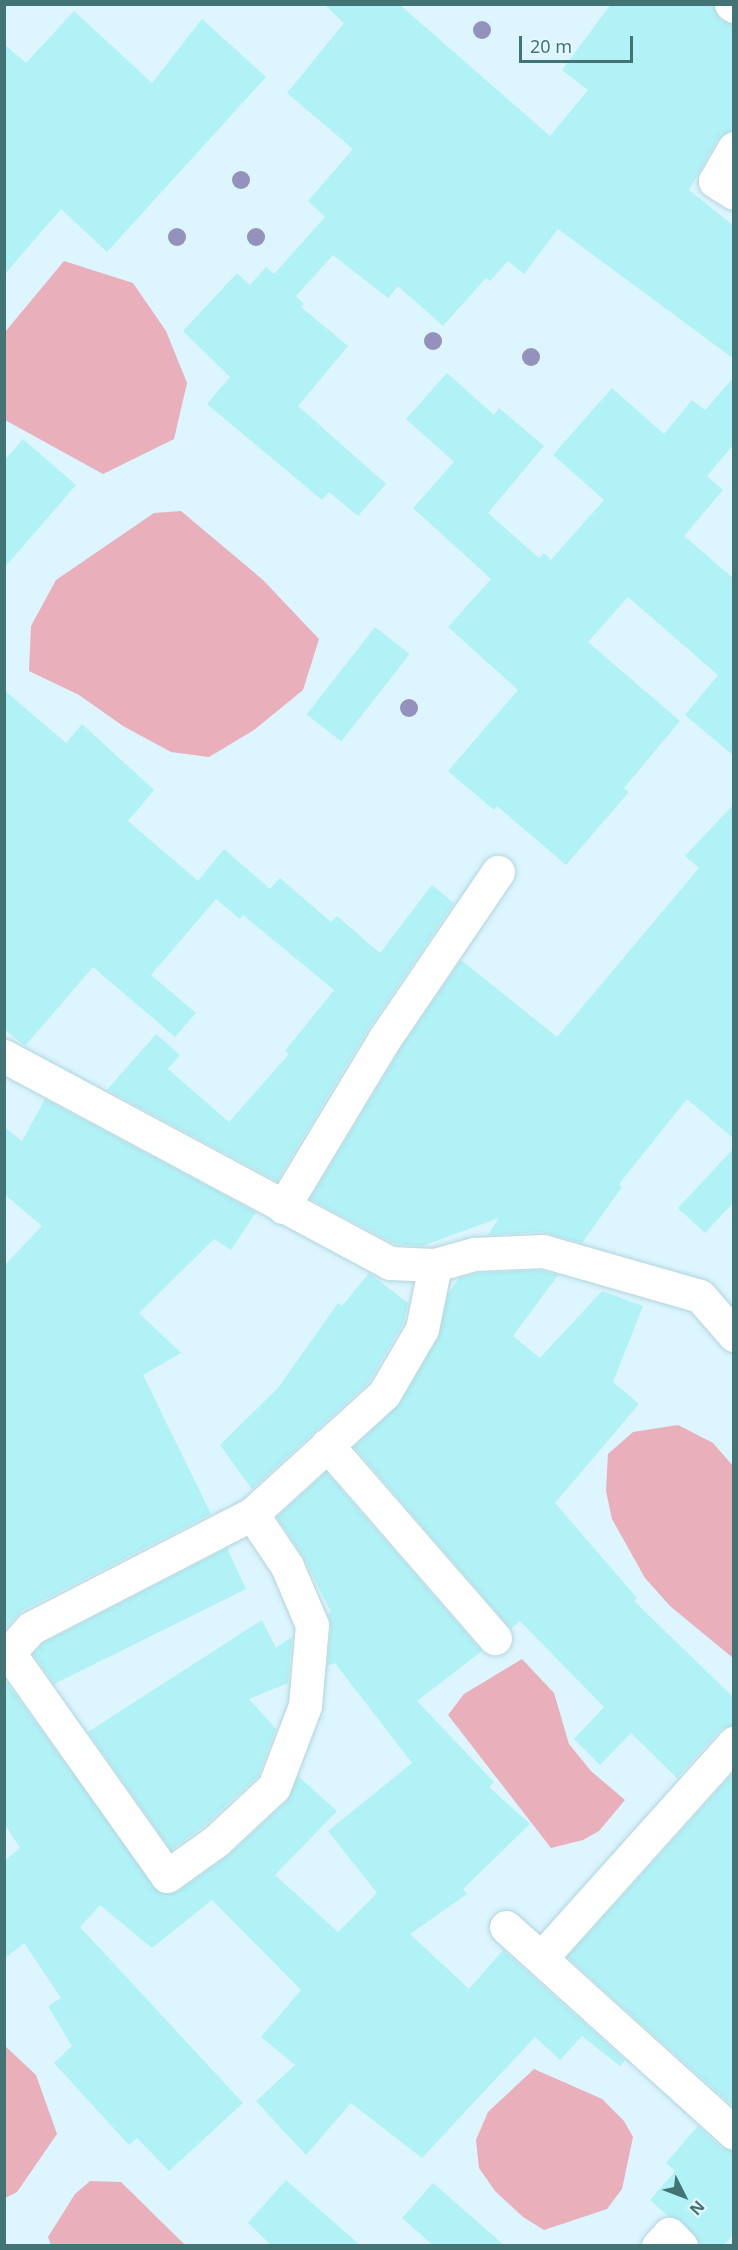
<!DOCTYPE html>
<style>
body{margin:0}
#map{position:relative;width:738px;height:2250px;overflow:hidden;background:#dcf5fe;font-family:"Noto Sans",sans-serif}
div>[style]{position:absolute}
.water>*{inset:0;background:#e9afba}
.building>*{inset:0;background:#b1f2f6;transform-origin:0 0}
.roads{filter:drop-shadow(0 0 2px #b0d5db) drop-shadow(0 0 2px #b0d5db)}
.minor>*{height:33px;margin:-16.5px;padding:0 16.5px;transform-origin:16.5px;border-radius:16.5px;background:#fff}
.trees>*{width:18px;height:18px;margin:-9px;border-radius:50%;background:#9491bd}
span{translate:-50% -50%;white-space:nowrap;text-align:center;line-height:1.15;-webkit-text-stroke:6px #e4f8ff;paint-order:stroke}
.frame{position:absolute;inset:0;border:6px solid #437475;pointer-events:none}
.north{position:absolute;left:654px;top:2166px;width:60px;height:60px;-webkit-text-stroke:4px #e4f8ff;paint-order:stroke;rotate:132deg;font-size:16px;font-weight:700;line-height:24px;text-align:center;color:#437475}
.north::after{content:'';display:block;margin:auto;width:21px;height:27px;background:#437475;clip-path:polygon(50% 0,100% 100%,50% 72%,0 100%)}
.scale{position:absolute;left:519px;top:36px;width:114px;height:27px;box-sizing:border-box;border:3px solid #437475;border-top:0;padding-left:8px;font-size:18px;line-height:21px;white-space:nowrap;color:#437475;-webkit-text-stroke:4px #e4f8ff;paint-order:stroke}
</style>
<div id="map">
<div class="water">
<i style="clip-path:polygon(64px 261px,133px 283px,166px 331px,187px 383px,174px 439px,103px 474px,5px 420px,5px 332px)"></i>
<i style="clip-path:polygon(181px 511px,263px 580px,319px 639px,303px 690px,254px 730px,209px 757px,171px 752px,123px 726px,79px 695px,29px 671px,31px 626px,56px 580px,154px 513px)"></i>
<i style="clip-path:polygon(678px 1425px,713px 1443px,733px 1466px,733px 1658px,670px 1606px,645px 1578px,612px 1519px,606px 1491px,608px 1454px,633px 1432px)"></i>
<i style="clip-path:polygon(522px 1659px,554px 1693px,569px 1744px,591px 1771px,625px 1800px,599px 1831px,583px 1840px,551px 1848px,448px 1715px,464px 1694px)"></i>
<i style="clip-path:polygon(4px 2045px,36px 2075px,57px 2134px,17px 2192px,5px 2198px)"></i>
<i style="clip-path:polygon(534px 2069px,602px 2099px,624px 2121px,633px 2137px,622px 2189px,607px 2209px,544px 2230px,523px 2217px,495px 2191px,479px 2168px,476px 2140px,488px 2112px)"></i>
<i style="clip-path:polygon(90px 2181px,121px 2182px,185px 2245px,51px 2245px,48px 2237px,75px 2194px)"></i>
</div>
<div class="building">
<i style="clip-path:polygon(324px 4px,399px 4px,550px 136px,588px 90px,562px 70px,611px 4px,713px 4px,720px 19px,734px 25px,734px 129px,718px 139px,689px 190px,734px 226px,734px 359px,558px 229px,524px 274px,508px 261px,490px 281px,486px 278px,443px 326px,398px 286px,388px 298px,333px 255px,296px 296px,304px 304px,301px 307px,348px 346px,298px 406px,386px 484px,358px 516px,329px 492px,322px 500px,207px 404px,230px 377px,183px 331px,237px 273px,250px 285px,266px 267px,274px 274px,325px 217px,308px 201px,353px 149px,287px 93px,344px 23px)"></i>
<i style="clip-path:polygon(74px 11px,152px 83px,202px 19px,266px 77px,107px 252px,61px 209px,4px 275px,4px 44px,26px 63px)"></i>
<i style="clip-path:polygon(447px 373px,494px 415px,499px 408px,544px 446px,488px 513px,539px 558px,544px 553px,551px 560px,604px 500px,553px 455px,612px 388px,664px 434px,692px 400px,705px 410px,734px 377px,734px 444px,707px 476px,723px 490px,684px 536px,734px 579px,734px 756px,685px 715px,718px 675px,628px 597px,588px 642px,680px 721px,624px 788px,629px 792px,566px 865px,497px 806px,494px 810px,448px 771px,518px 690px,448px 627px,491px 579px,413px 508px,454px 462px,406px 419px)"></i>
<i style="clip-path:polygon(23px 439px,76px 485px,4px 568px,4px 461px)"></i>
<i style="left:375px;top:627px;width:44px;height:111px;rotate:38deg"></i>
<i style="clip-path:polygon(4px 690px,66px 743px,82px 724px,154px 790px,128px 821px,198px 881px,224px 849px,270px 889px,280px 878px,331px 922px,337px 916px,380px 953px,432px 885px,454px 903px,369px 1028px,277px 1181px,107px 1090px,156px 1034px,180px 1055px,168px 1069px,229px 1122px,289px 1054px,285px 1051px,334px 990px,243px 915px,240px 919px,216px 899px,151px 975px,196px 1013px,175px 1037px,93px 967px,25px 1046px,4px 1029px)"></i>
<i style="clip-path:polygon(734px 804px,734px 1139px,687px 1099px,619px 1184px,622px 1187px,582px 1243px,543px 1232px,488px 1235px,499px 1218px,422px 1246px,395px 1244px,310px 1199px,401px 1048px,461px 960px,557px 1037px,699px 868px,685px 856px)"></i>
<i style="clip-path:polygon(45px 1099px,256px 1212px,231px 1250px,214px 1239px,139px 1313px,181px 1353px,143px 1375px,211px 1514px,22px 1611px,4px 1629px,4px 1266px,42px 1226px,4px 1194px,4px 1127px,22px 1141px)"></i>
<i style="clip-path:polygon(734px 1148px,734px 1202px,705px 1233px,678px 1208px)"></i>
<i style="clip-path:polygon(541px 1270px,558px 1275px,513px 1336px,540px 1358px,602px 1291px,643px 1306px,613px 1382px,639px 1404px,555px 1503px,637px 1598px,634px 1601px,734px 1698px,734px 1725px,720px 1730px,677px 1778px,631px 1733px,600px 1765px,574px 1739px,604px 1707px,520px 1621px,511px 1629px,354px 1447px,400px 1403px,438px 1338px,448px 1294px,459px 1278px,477px 1273px)"></i>
<i style="clip-path:polygon(369px 1273px,408px 1303px,404px 1322px,369px 1382px,252px 1489px,220px 1445px,278px 1388px,338px 1303px,342px 1306px)"></i>
<i style="clip-path:polygon(326px 1472px,482px 1651px,417px 1701px,494px 1782px,489px 1787px,530px 1824px,463px 1889px,467px 1894px,410px 1934px,469px 1989px,503px 1950px,625px 2060px,620px 2066px,582px 2036px,560px 2060px,535px 2037px,422px 2158px,351px 2103px,306px 2155px,256px 2101px,295px 2065px,261px 2037px,301px 1990px,212px 1900px,152px 1948px,100px 1905px,80px 1927px,243px 2103px,169px 2171px,137px 2138px,129px 2145px,54px 2063px,72px 2046px,48px 2006px,61px 1998px,24px 1943px,4px 1959px,4px 1861px,20px 1848px,4px 1823px,4px 1679px,160px 1893px,178px 1891px,229px 1855px,287px 1801px,298px 1776px,337px 1811px,275px 1875px,338px 1932px,377px 1893px,328px 1831px,412px 1763px,335px 1663px,327px 1666px,331px 1627px,328px 1614px,331px 1612px,303px 1556px,277px 1517px)"></i>
<i style="clip-path:polygon(227px 1548px,246px 1589px,54px 1684px,33px 1654px,43px 1643px)"></i>
<i style="clip-path:polygon(262px 1620px,276px 1648px,292px 1637px,288px 1683px,249px 1699px,276px 1729px,258px 1776px,204px 1826px,171px 1850px,88px 1732px)"></i>
<i style="clip-path:polygon(734px 1772px,734px 2107px,567px 1957px)"></i>
<i style="clip-path:polygon(698px 2126px,721px 2147px,734px 2151px,734px 2234px,723px 2246px,701px 2246px,682px 2221px,668px 2216px,650px 2200px,675px 2171px,666px 2163px)"></i>
<i style="clip-path:polygon(286px 2180px,361px 2246px,272px 2246px,248px 2223px)"></i>
<i style="clip-path:polygon(433px 2183px,505px 2246px,434px 2246px,402px 2218px)"></i>
</div>
<div class="roads">
<div class="minor">
<i style="left:731px;top:4px;width:4px;rotate:34deg"></i>
<i style="left:734px;top:148px;width:38px;rotate:120deg"></i>
<i style="left:715px;top:181px;width:22px;rotate:32deg"></i>
<i style="left:4px;top:1056px;width:438px;rotate:28.2deg"></i>
<i style="left:390px;top:1263px;width:45px;rotate:2.5deg"></i>
<i style="left:435px;top:1265px;width:41px;rotate:-15.8deg"></i>
<i style="left:474px;top:1254px;width:69px;rotate:-2.5deg"></i>
<i style="left:543px;top:1251px;width:163px;rotate:16deg"></i>
<i style="left:700px;top:1296px;width:52px;rotate:48.9deg"></i>
<i style="left:283px;top:1207px;width:197px;rotate:-58.9deg"></i>
<i style="left:385px;top:1038px;width:201px;rotate:-55.8deg"></i>
<i style="left:327px;top:1445px;width:256px;rotate:49deg"></i>
<i style="left:9px;top:1653px;width:273px;rotate:54.7deg"></i>
<i style="left:167px;top:1876px;width:60px;rotate:-35.5deg"></i>
<i style="left:216px;top:1841px;width:79px;rotate:-43deg"></i>
<i style="left:274px;top:1787px;width:87px;rotate:-69.1deg"></i>
<i style="left:305px;top:1706px;width:81px;rotate:-85.1deg"></i>
<i style="left:312px;top:1625px;width:64px;rotate:-113deg"></i>
<i style="left:287px;top:1566px;width:63px;rotate:-123.9deg"></i>
<i style="left:4px;top:1658px;width:40px;rotate:-48deg"></i>
<i style="left:31px;top:1628px;width:249px;rotate:-27.3deg"></i>
<i style="left:252px;top:1514px;width:178px;rotate:-42.3deg"></i>
<i style="left:384px;top:1394px;width:75px;rotate:-59.7deg"></i>
<i style="left:422px;top:1329px;width:65px;rotate:-78.5deg"></i>
<i style="left:506px;top:1927px;width:307px;rotate:42.1deg"></i>
<i style="left:542px;top:1957px;width:288px;rotate:-48.1deg"></i>
<i style="left:658px;top:2246px;width:16px;rotate:-47deg"></i>
<i style="left:669px;top:2234px;width:17px;rotate:45deg"></i>
</div>
</div>
<div class="trees">
<i style="left:482px;top:30px"></i>
<i style="left:241px;top:180px"></i>
<i style="left:177px;top:237px"></i>
<i style="left:256px;top:237px"></i>
<i style="left:433px;top:341px"></i>
<i style="left:531px;top:357px"></i>
<i style="left:409px;top:708px"></i>
</div>
<div class="frame"></div>
<div class="north">N</div>
<div class="scale">20 m</div>
</div>
